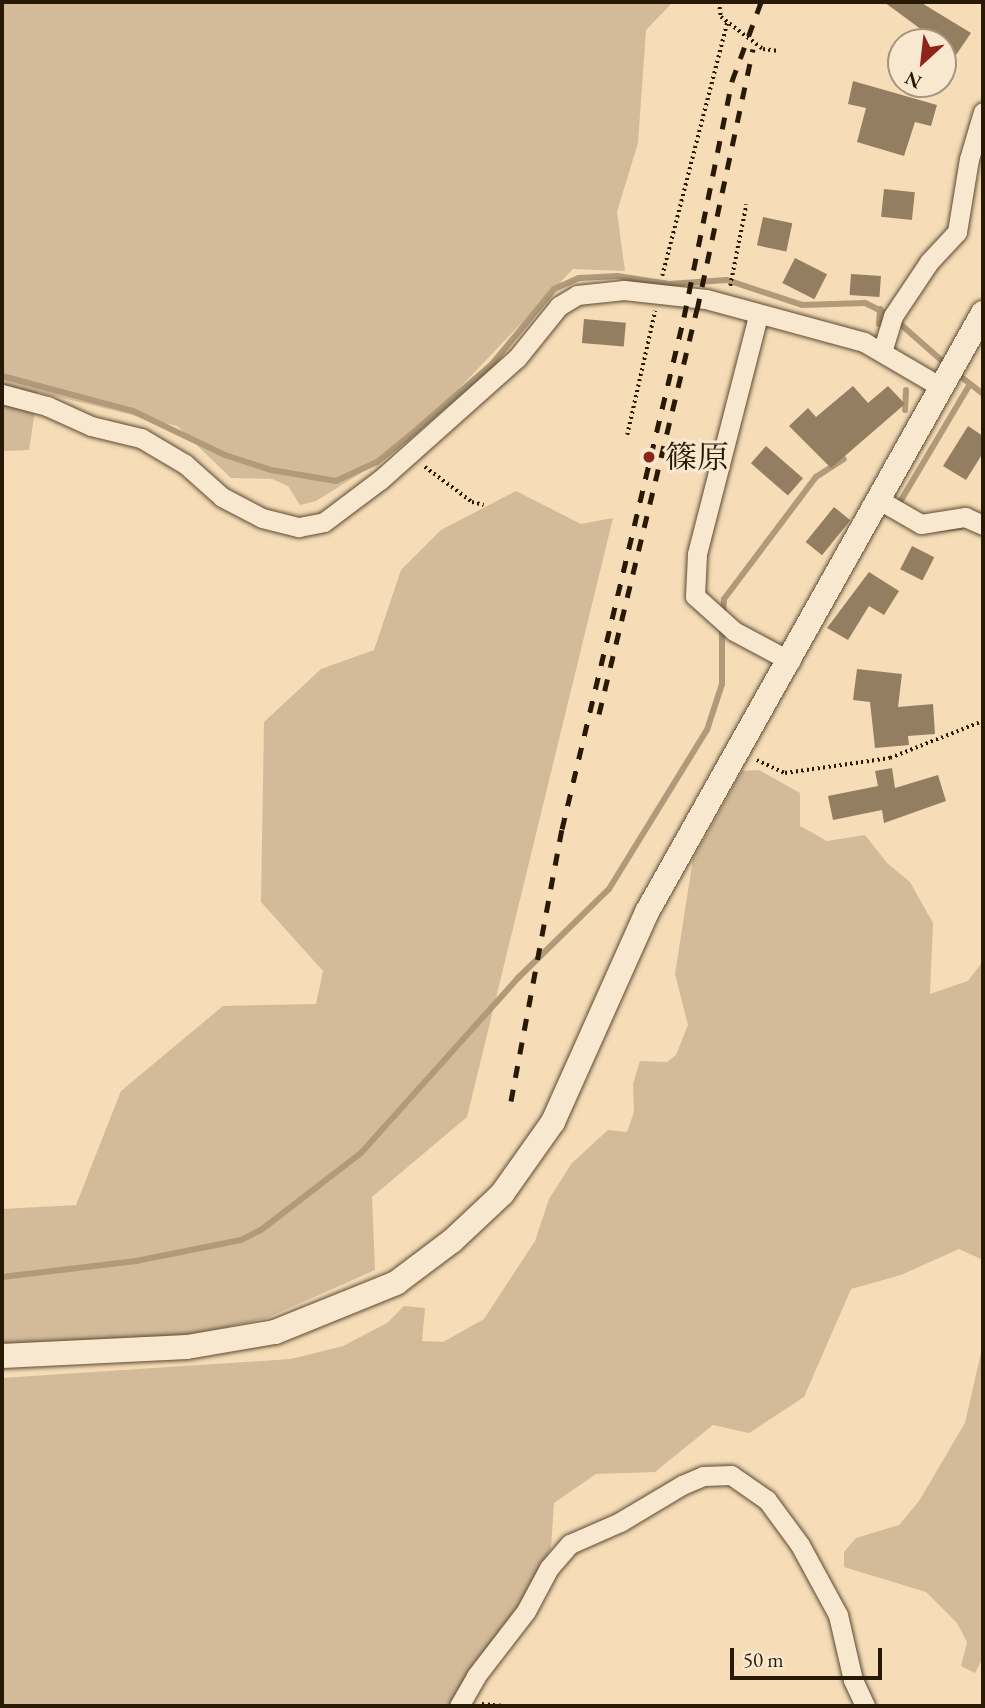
<!DOCTYPE html>
<meta charset="utf-8">
<style>
body{margin:0}
#map{position:relative;width:985px;height:1708px;overflow:hidden;background:#f6dcb7;font-family:"EB Garamond","Noto Serif JP",serif}
div>[style]{position:absolute}
.green>*{inset:0;background:#d3bb99}
.stream>*{height:6px;margin:-3px;padding:0 3px;transform-origin:3px;border-radius:3px;background:#b09a7a}
.building>*{inset:0;background:#937e62;transform-origin:0 0}
.path>*{height:3.5px;margin-top:-1.75px;transform-origin:0;background:repeating-linear-gradient(90deg,#281905 0 2px,transparent 0 5.5px)}
.roads{filter:drop-shadow(0 0 2px #5c4a32) drop-shadow(0 0 2px #5c4a32)}
.minor>*{height:19px;margin:-9.5px;padding:0 9.5px;transform-origin:9.5px;border-radius:9.5px;background:#f9e8d0}
.tertiary>*{height:24px;margin:-12px;padding:0 12px;transform-origin:12px;border-radius:12px;background:#f9e8d0}
.rail>*{height:5px;margin-top:-2.5px;transform-origin:0;background:repeating-linear-gradient(90deg,#281905 0 12px,transparent 0 24px)}
.dots>*{width:19px;height:19px;translate:-50% -50%;box-sizing:border-box;border:4px solid #f9e8d0;border-radius:50%}
span{translate:-50% -50%;white-space:nowrap;text-align:center;line-height:1.15;-webkit-text-stroke:6px #f9e8d0;paint-order:stroke}
.poi-label{font-size:32px;color:#281905}
.left{translate:0 -50%;text-align:left}
.frame{position:absolute;inset:0;border:4px solid #281905;pointer-events:none}
.north{position:absolute;left:887px;top:28px;width:70px;height:70px;box-sizing:border-box;background:#f9e8d0;border:2px solid #a5957f;border-radius:50%;rotate:207deg;font-size:19px;font-weight:700;line-height:28px;text-align:center;color:#281905}
.north::after{content:'';display:block;margin:auto;width:24px;height:32px;background:#8f2418;clip-path:polygon(50% 0,100% 100%,50% 72%,0 100%)}
.scale{position:absolute;left:730px;top:1648px;width:152px;height:32px;box-sizing:border-box;border:4px solid #281905;border-top:0;padding-left:9px;font-size:21px;line-height:24px;white-space:nowrap;color:#281905;-webkit-text-stroke:5px #f9e8d0;paint-order:stroke}
</style>
<div id="map">
<div class="green">
<i style="clip-path:polygon(2px 2px,673px 2px,646px 30px,638px 143px,617px 212px,625px 271px,573px 269px,451px 397px,361px 473px,316px 501px,300px 505px,288px 486px,272px 479px,231px 478px,177px 426px,38px 392px,29px 450px,2px 451px)"></i>
<i style="clip-path:polygon(516px 491px,581px 524px,613px 518px,467px 1117px,372px 1197px,375px 1270px,267px 1318px,180px 1337px,2px 1343px,2px 1209px,76px 1205px,121px 1091px,223px 1006px,316px 1004px,323px 971px,261px 902px,264px 722px,321px 669px,374px 650px,401px 570px,441px 530px)"></i>
<i style="clip-path:polygon(759px 770px,800px 793px,800px 826px,827px 841px,865px 835px,887px 863px,910px 882px,933px 923px,930px 994px,968px 981px,983px 961px,983px 1260px,959px 1249px,901px 1275px,851px 1289px,804px 1397px,749px 1433px,713px 1425px,655px 1472px,596px 1474px,554px 1503px,551px 1548px,508px 1625px,448px 1706px,2px 1706px,2px 1378px,291px 1359px,343px 1346px,387px 1323px,404px 1306px,425px 1308px,422px 1341px,443px 1342px,484px 1319px,535px 1241px,549px 1199px,572px 1163px,608px 1130px,627px 1132px,634px 1112px,633px 1084px,640px 1061px,667px 1062px,676px 1055px,688px 1025px,675px 974px,693px 859px,742px 771px)"></i>
<i style="clip-path:polygon(983px 1344px,983px 1657px,975px 1673px,961px 1666px,967px 1642px,957px 1623px,926px 1592px,844px 1567px,844px 1552px,856px 1538px,899px 1525px,919px 1501px,965px 1423px)"></i>
</div>
<div class="stream">
<i style="left:879px;top:324px;width:15px;rotate:-86deg"></i>
<i style="left:955px;top:372px;width:36px;rotate:38deg"></i>
<i style="left:2px;top:376px;width:136px;rotate:15deg"></i>
<i style="left:133px;top:411px;width:102px;rotate:25.6deg"></i>
<i style="left:225px;top:455px;width:48px;rotate:18.1deg"></i>
<i style="left:271px;top:470px;width:66px;rotate:9.6deg"></i>
<i style="left:336px;top:481px;width:45px;rotate:-24.9deg"></i>
<i style="left:377px;top:462px;width:40px;rotate:-39deg"></i>
<i style="left:408px;top:437px;width:111px;rotate:-41deg"></i>
<i style="left:492px;top:364px;width:97px;rotate:-50.4deg"></i>
<i style="left:554px;top:289px;width:27px;rotate:-24deg"></i>
<i style="left:579px;top:278px;width:38px;rotate:-3deg"></i>
<i style="left:617px;top:276px;width:53px;rotate:8.7deg"></i>
<i style="left:669px;top:284px;width:58px;rotate:-3.9deg"></i>
<i style="left:727px;top:280px;width:79px;rotate:18.4deg"></i>
<i style="left:802px;top:305px;width:63px;rotate:-1.8deg"></i>
<i style="left:865px;top:303px;width:28px;rotate:26deg"></i>
<i style="left:890px;top:315px;width:76px;rotate:41.3deg"></i>
<i style="left:905px;top:410px;width:20px;rotate:-87deg"></i>
<i style="left:897px;top:507px;width:143px;rotate:-59.3deg"></i>
<i style="left:920px;top:531px;width:41px;rotate:-5.6deg"></i>
<i style="left:723px;top:614px;width:15px;rotate:-86deg"></i>
<i style="left:724px;top:599px;width:153px;rotate:-53deg"></i>
<i style="left:816px;top:477px;width:33px;rotate:-33deg"></i>
<i style="left:2px;top:1277px;width:135px;rotate:-6.8deg"></i>
<i style="left:136px;top:1261px;width:107px;rotate:-11.3deg"></i>
<i style="left:241px;top:1240px;width:22px;rotate:-27deg"></i>
<i style="left:261px;top:1230px;width:126px;rotate:-37.6deg"></i>
<i style="left:361px;top:1153px;width:235px;rotate:-48.1deg"></i>
<i style="left:518px;top:978px;width:127px;rotate:-44.4deg"></i>
<i style="left:609px;top:889px;width:187px;rotate:-58.4deg"></i>
<i style="left:707px;top:730px;width:48px;rotate:-71.9deg"></i>
<i style="left:722px;top:684px;width:59px;rotate:-90deg"></i>
</div>
<div class="building">
<i style="clip-path:polygon(884px 2px,920px 2px,971px 33px,956px 55px)"></i>
<i style="clip-path:polygon(853px 81px,937px 105px,931px 126px,915px 122px,904px 156px,857px 142px,866px 108px,848px 104px)"></i>
<i style="left:884px;top:189px;width:31px;height:28px;rotate:6deg"></i>
<i style="left:763px;top:217px;width:30px;height:29px;rotate:12deg"></i>
<i style="left:795px;top:258px;width:36px;height:28px;rotate:27deg"></i>
<i style="left:851px;top:274px;width:30px;height:21px;rotate:4deg"></i>
<i style="left:584px;top:319px;width:42px;height:24px;rotate:5deg"></i>
<i style="clip-path:polygon(853px 386px,868px 403px,888px 386px,905px 404px,831px 468px,789px 426px,808px 408px,816px 417px)"></i>
<i style="clip-path:polygon(968px 426px,983px 436px,983px 453px,966px 480px,943px 466px)"></i>
<i style="left:766px;top:446px;width:49px;height:23px;rotate:41deg"></i>
<i style="left:834px;top:507px;width:21px;height:45px;rotate:39deg"></i>
<i style="left:912px;top:546px;width:25px;height:26px;rotate:27deg"></i>
<i style="clip-path:polygon(869px 572px,899px 591px,884px 615px,869px 606px,848px 640px,827px 628px)"></i>
<i style="clip-path:polygon(857px 669px,902px 674px,898px 707px,933px 704px,935px 734px,908px 736px,909px 745px,875px 748px,870px 702px,853px 700px)"></i>
<i style="clip-path:polygon(892px 768px,895px 788px,938px 775px,946px 801px,884px 823px,882px 810px,833px 820px,828px 796px,878px 786px,875px 771px)"></i>
</div>
<div class="path">
<i style="left:719px;top:2px;width:15px;rotate:82deg"></i>
<i style="left:721px;top:17px;width:53px;rotate:37.3deg"></i>
<i style="left:763px;top:49px;width:16px;rotate:7deg"></i>
<i style="left:662px;top:276px;width:262px;rotate:-75.6deg"></i>
<i style="left:730px;top:286px;width:83px;rotate:-78.8deg"></i>
<i style="left:627px;top:435px;width:127px;rotate:-77.3deg"></i>
<i style="left:425px;top:467px;width:59px;rotate:36.7deg"></i>
<i style="left:472px;top:502px;width:12px;rotate:14deg"></i>
<i style="left:757px;top:760px;width:31px;rotate:25deg"></i>
<i style="left:785px;top:773px;width:106px;rotate:-8.1deg"></i>
<i style="left:890px;top:758px;width:100px;rotate:-21.7deg"></i>
<i style="left:482px;top:1704px;width:22px;rotate:5deg"></i>
</div>
<div class="roads">
<div class="minor">
<i style="left:758px;top:316px;width:246px;rotate:104.4deg"></i>
<i style="left:697px;top:554px;width:42px;rotate:92.7deg"></i>
<i style="left:695px;top:596px;width:52px;rotate:41.9deg"></i>
<i style="left:734px;top:631px;width:64px;rotate:28.2deg"></i>
<i style="left:882px;top:352px;width:38px;rotate:-73deg"></i>
<i style="left:893px;top:316px;width:65px;rotate:-56.3deg"></i>
<i style="left:929px;top:262px;width:41px;rotate:-47deg"></i>
<i style="left:957px;top:232px;width:74px;rotate:-80.7deg"></i>
<i style="left:969px;top:159px;width:49px;rotate:-73.4deg"></i>
<i style="left:2px;top:394px;width:47px;rotate:14.9deg"></i>
<i style="left:47px;top:406px;width:48px;rotate:24.4deg"></i>
<i style="left:91px;top:426px;width:51px;rotate:13.5deg"></i>
<i style="left:141px;top:438px;width:51px;rotate:30.6deg"></i>
<i style="left:185px;top:464px;width:50px;rotate:41.7deg"></i>
<i style="left:222px;top:497px;width:45px;rotate:27.7deg"></i>
<i style="left:262px;top:518px;width:38px;rotate:14deg"></i>
<i style="left:299px;top:527px;width:25px;rotate:-11deg"></i>
<i style="left:324px;top:522px;width:70px;rotate:-36.9deg"></i>
<i style="left:380px;top:480px;width:183px;rotate:-41.7deg"></i>
<i style="left:517px;top:358px;width:67px;rotate:-51.1deg"></i>
<i style="left:559px;top:306px;width:21px;rotate:-31deg"></i>
<i style="left:577px;top:295px;width:47px;rotate:-6.1deg"></i>
<i style="left:624px;top:290px;width:82px;rotate:6.3deg"></i>
<i style="left:706px;top:299px;width:164px;rotate:15.2deg"></i>
<i style="left:864px;top:342px;width:89px;rotate:30.3deg"></i>
<i style="left:881px;top:501px;width:46px;rotate:29.9deg"></i>
<i style="left:921px;top:524px;width:45px;rotate:-9deg"></i>
<i style="left:965px;top:517px;width:20px;rotate:24deg"></i>
<i style="left:459px;top:1706px;width:34px;rotate:-60deg"></i>
<i style="left:476px;top:1676px;width:82px;rotate:-52.4deg"></i>
<i style="left:526px;top:1611px;width:49px;rotate:-61.9deg"></i>
<i style="left:549px;top:1568px;width:32px;rotate:-49deg"></i>
<i style="left:570px;top:1544px;width:55px;rotate:-23.7deg"></i>
<i style="left:620px;top:1522px;width:72px;rotate:-30.8deg"></i>
<i style="left:682px;top:1485px;width:23px;rotate:-23deg"></i>
<i style="left:703px;top:1476px;width:28px;rotate:-2deg"></i>
<i style="left:731px;top:1475px;width:44px;rotate:34.8deg"></i>
<i style="left:767px;top:1500px;width:56px;rotate:53.7deg"></i>
<i style="left:800px;top:1545px;width:80px;rotate:61.5deg"></i>
<i style="left:838px;top:1615px;width:67px;rotate:77deg"></i>
<i style="left:853px;top:1680px;width:29px;rotate:65deg"></i>
</div>
<div class="tertiary">
<i style="left:2px;top:1356px;width:185px;rotate:-2.8deg"></i>
<i style="left:187px;top:1347px;width:89px;rotate:-9.7deg"></i>
<i style="left:275px;top:1332px;width:131px;rotate:-22deg"></i>
<i style="left:396px;top:1283px;width:70px;rotate:-36.9deg"></i>
<i style="left:452px;top:1241px;width:69px;rotate:-43.2deg"></i>
<i style="left:502px;top:1194px;width:88px;rotate:-54.7deg"></i>
<i style="left:553px;top:1122px;width:230px;rotate:-65.9deg"></i>
<i style="left:647px;top:912px;width:687px;rotate:-60.71deg"></i>
</div>
</div>
<div class="rail">
<i style="left:599px;top:714px;width:416px;rotate:-76.4deg"></i>
<i style="left:697px;top:310px;width:267px;rotate:-77.9deg"></i>
<i style="left:511px;top:1101px;width:277px;rotate:-79.4deg"></i>
<i style="left:562px;top:829px;width:526px;rotate:-76.6deg"></i>
<i style="left:684px;top:317px;width:241px;rotate:-78.5deg"></i>
<i style="left:732px;top:81px;width:84px;rotate:-69.8deg"></i>
</div>
<div class="dots">
<i style="left:649px;top:457px;background:#8f2418"></i>
</div>
<div class="poi-label">
<span class="left" style="left:665px;top:457px">篠原</span>
</div>
<div class="frame"></div>
<div class="north">N</div>
<div class="scale">50 m</div>
</div>
